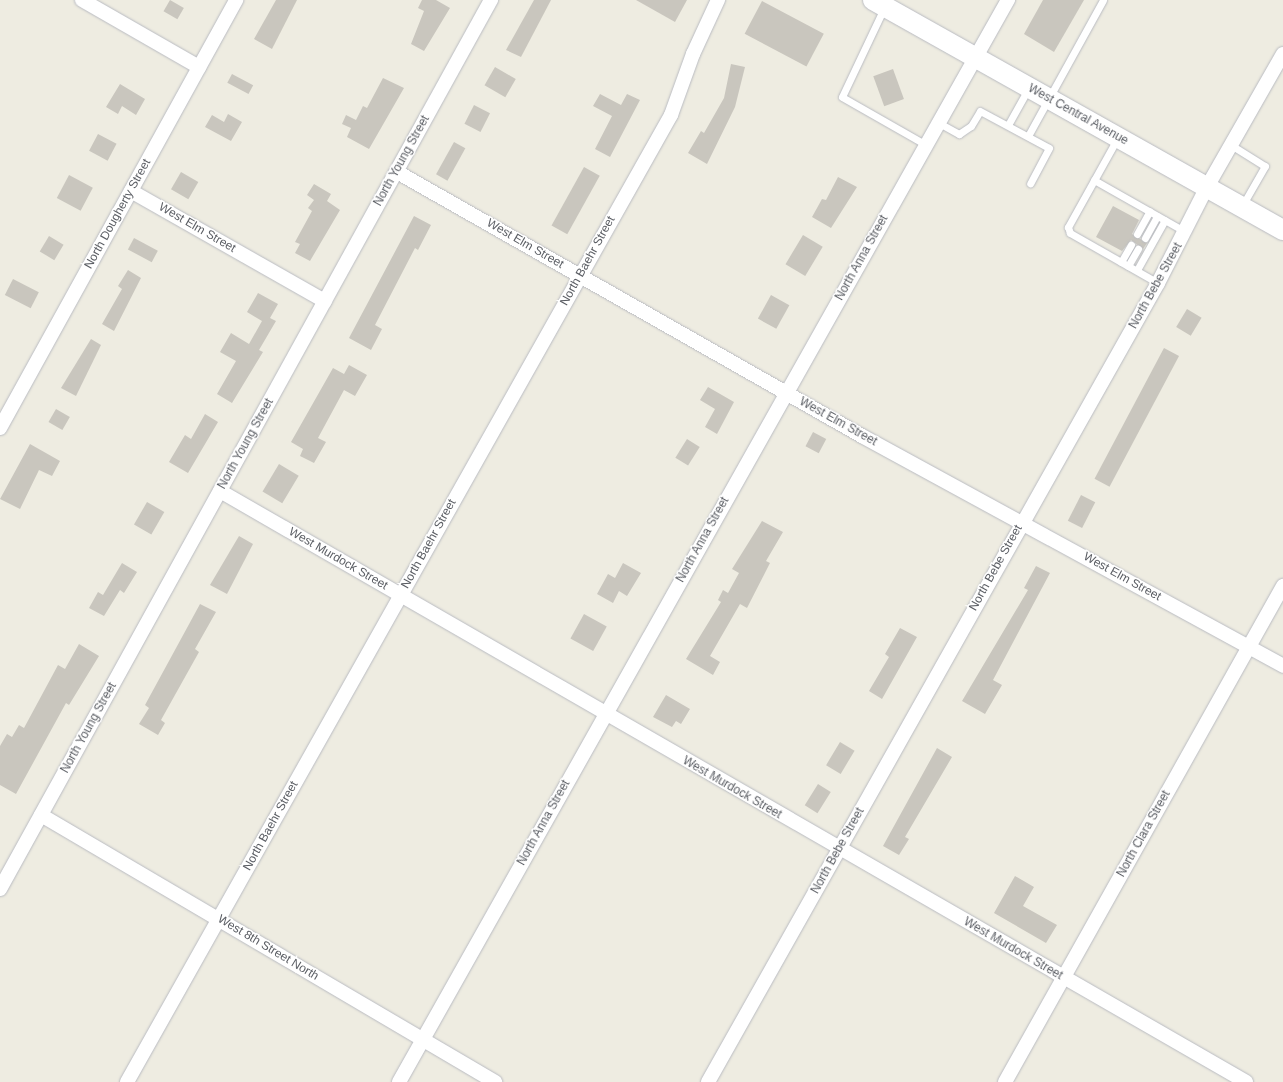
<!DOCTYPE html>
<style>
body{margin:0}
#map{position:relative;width:1283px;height:1082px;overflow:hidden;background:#eeece1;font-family:Helvetica,sans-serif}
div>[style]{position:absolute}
.building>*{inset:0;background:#c9c6be;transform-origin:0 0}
.roads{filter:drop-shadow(0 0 1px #b9bbc1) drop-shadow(0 0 1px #b9bbc1)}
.service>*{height:7px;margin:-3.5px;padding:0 3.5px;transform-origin:3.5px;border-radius:3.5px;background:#fff}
.minor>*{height:14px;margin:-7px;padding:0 7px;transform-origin:7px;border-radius:7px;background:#fff}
.secondary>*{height:20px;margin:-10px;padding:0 10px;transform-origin:10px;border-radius:10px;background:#fff}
span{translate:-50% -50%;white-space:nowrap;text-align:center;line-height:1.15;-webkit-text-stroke:3px #fff;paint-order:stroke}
.street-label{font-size:12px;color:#5a5d63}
</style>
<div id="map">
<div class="building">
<i style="left:170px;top:0;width:16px;height:13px;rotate:30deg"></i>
<i style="clip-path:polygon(276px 0,297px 0,272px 49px,254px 39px)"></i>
<i style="clip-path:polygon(422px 0,436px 0,450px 8px,424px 51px,411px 44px,424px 11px,418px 8px)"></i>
<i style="clip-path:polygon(534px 0,551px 0,521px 57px,506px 50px)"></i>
<i style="clip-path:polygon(636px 0,687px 0,675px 22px)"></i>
<i style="clip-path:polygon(1043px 0,1084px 0,1054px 52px,1024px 34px)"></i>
<i style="left:762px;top:1px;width:70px;height:37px;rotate:28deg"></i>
<i style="clip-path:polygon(731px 64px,745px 67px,735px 107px,707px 164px,688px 153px,701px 131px,704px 133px,724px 98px)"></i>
<i style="left:495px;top:67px;width:24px;height:21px;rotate:30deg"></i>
<i style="left:893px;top:69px;width:32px;height:21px;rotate:70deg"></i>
<i style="left:232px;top:74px;width:24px;height:10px;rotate:28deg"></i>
<i style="clip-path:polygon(383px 78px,404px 88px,369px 149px,347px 137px,351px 128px,342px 124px,346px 115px,356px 120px,363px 106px,367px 108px)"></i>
<i style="clip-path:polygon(120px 84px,145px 99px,136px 115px,122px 106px,118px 114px,106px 107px)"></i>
<i style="clip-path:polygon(600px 94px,621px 105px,627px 94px,640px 100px,610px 157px,595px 149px,612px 116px,593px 106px)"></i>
<i style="left:474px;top:105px;width:18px;height:21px;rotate:27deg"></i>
<i style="clip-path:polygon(228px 114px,242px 122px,231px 141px,205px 127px,212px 115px,224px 122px)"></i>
<i style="left:98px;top:134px;width:21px;height:19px;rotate:28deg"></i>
<i style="left:454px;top:142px;width:13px;height:37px;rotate:29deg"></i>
<i style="left:584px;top:167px;width:18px;height:67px;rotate:29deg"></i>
<i style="left:181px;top:172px;width:20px;height:20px;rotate:30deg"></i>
<i style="left:69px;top:175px;width:27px;height:26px;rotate:28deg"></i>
<i style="clip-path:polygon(838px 177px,857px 187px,831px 228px,812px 217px,822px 199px,826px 200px)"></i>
<i style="clip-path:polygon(314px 184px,331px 194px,327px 201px,340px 210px,310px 261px,295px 253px,300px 244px,295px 242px,312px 211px,308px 208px,314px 200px,307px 195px)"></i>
<i style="clip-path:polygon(1113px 206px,1139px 220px,1132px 234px,1147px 243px,1143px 249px,1131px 240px,1122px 251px,1096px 237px)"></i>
<i style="clip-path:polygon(414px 216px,431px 225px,418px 250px,415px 248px,375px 325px,382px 329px,371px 350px,349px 338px)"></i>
<i style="left:803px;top:235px;width:23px;height:34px;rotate:31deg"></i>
<i style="left:49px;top:236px;width:17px;height:18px;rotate:31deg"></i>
<i style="left:134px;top:238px;width:27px;height:13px;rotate:28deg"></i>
<i style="clip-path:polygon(128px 270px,141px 278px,114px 331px,102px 324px,122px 289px,118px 286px)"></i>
<i style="left:13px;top:279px;width:29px;height:18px;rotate:27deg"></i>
<i style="clip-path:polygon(258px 293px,278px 304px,270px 318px,276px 321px,259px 350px,263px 352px,232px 403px,217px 394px,236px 361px,220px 352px,231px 333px,249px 344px,262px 321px,247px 312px)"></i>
<i style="left:771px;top:295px;width:21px;height:27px;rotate:29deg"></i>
<i style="left:1187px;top:309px;width:17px;height:21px;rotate:31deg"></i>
<i style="clip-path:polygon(91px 339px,101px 345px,76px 396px,61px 388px)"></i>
<i style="left:1164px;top:348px;width:17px;height:148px;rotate:28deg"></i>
<i style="clip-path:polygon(349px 365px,367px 375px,355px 396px,344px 390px,318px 438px,326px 442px,314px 463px,300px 456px,303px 449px,291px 442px,333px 368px,344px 374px)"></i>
<i style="clip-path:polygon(708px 387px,734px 402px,717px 434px,705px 427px,715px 409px,700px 400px)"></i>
<i style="left:56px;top:409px;width:16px;height:15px;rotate:30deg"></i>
<i style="clip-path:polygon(205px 414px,218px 422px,188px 473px,169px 462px,185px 435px,191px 439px)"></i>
<i style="left:813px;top:432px;width:15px;height:16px;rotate:28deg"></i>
<i style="left:687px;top:439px;width:15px;height:22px;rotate:32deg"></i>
<i style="clip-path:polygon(30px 444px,60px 461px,52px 476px,39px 470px,20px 509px,0 499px)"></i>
<i style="left:279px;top:464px;width:23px;height:32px;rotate:31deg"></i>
<i style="left:1081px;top:495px;width:16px;height:29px;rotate:27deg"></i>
<i style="left:147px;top:502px;width:20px;height:26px;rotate:30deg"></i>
<i style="clip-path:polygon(762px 521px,783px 532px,766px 561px,770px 563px,747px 608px,740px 604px,710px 656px,720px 662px,713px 675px,686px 659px,721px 602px,718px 600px,723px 590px,728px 593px,739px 573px,732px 569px)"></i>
<i style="clip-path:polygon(239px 536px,253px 544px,227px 594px,210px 585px)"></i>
<i style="clip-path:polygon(122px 563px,137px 572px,124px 593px,120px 590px,104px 616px,89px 608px,98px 592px,103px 595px)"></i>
<i style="clip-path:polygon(623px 563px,641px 573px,627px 596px,619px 591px,613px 603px,597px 594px,608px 574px,615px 578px)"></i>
<i style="clip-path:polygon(1036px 566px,1050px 573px,993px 680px,1002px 685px,985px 714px,962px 701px,1028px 590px,1024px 588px)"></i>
<i style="clip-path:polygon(200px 604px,216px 612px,195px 649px,199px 652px,161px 720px,165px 723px,158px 735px,139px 724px,149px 708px,145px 705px)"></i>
<i style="left:584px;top:614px;width:26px;height:28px;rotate:29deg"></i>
<i style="clip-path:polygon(900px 628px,917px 637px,882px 699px,869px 691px,889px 657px,885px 654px)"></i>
<i style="clip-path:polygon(79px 644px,99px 656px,69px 705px,66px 703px,16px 794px,0 785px,0 746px,7px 734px,12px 737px,19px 725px,24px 728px,58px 665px,65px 669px)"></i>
<i style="clip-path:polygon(666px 695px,690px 709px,681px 724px,676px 721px,672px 727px,653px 717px)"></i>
<i style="left:840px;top:742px;width:17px;height:27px;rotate:31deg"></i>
<i style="clip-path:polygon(937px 748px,952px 757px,905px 837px,909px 839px,899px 855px,883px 846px)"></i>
<i style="left:818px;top:784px;width:15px;height:25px;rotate:32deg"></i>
<i style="clip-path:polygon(1015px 876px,1034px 887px,1023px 906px,1057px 925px,1046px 943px,994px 913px)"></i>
</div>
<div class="roads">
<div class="service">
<i style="left:884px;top:8px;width:98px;rotate:115.3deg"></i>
<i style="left:842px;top:97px;width:97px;rotate:29.7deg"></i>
<i style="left:939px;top:123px;width:23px;rotate:29deg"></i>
<i style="left:959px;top:134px;width:14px;rotate:-34deg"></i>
<i style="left:971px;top:126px;width:17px;rotate:-59deg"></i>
<i style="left:980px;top:111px;width:78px;rotate:28.2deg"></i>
<i style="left:1049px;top:148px;width:40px;rotate:118deg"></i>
<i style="left:1008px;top:125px;width:41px;rotate:-60.9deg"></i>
<i style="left:1028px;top:136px;width:155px;rotate:-61.1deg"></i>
<i style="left:1117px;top:139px;width:101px;rotate:119.1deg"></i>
<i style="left:1068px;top:227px;width:6px;rotate:72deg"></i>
<i style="left:1070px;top:233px;width:101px;rotate:29.6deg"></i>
<i style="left:1231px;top:145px;width:40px;rotate:32deg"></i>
<i style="left:1265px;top:166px;width:46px;rotate:119.9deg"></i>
<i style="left:1094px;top:180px;width:106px;rotate:29.5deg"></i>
<i style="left:1137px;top:234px;width:26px;rotate:-61deg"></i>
<i style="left:1145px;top:238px;width:25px;rotate:-61deg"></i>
<i style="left:1121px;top:262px;width:20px;rotate:-60deg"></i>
<i style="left:1128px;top:266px;width:20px;rotate:-60deg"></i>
<i style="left:1137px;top:270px;width:57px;rotate:-60.8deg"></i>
</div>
<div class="minor">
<i style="left:82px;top:0;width:135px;rotate:29.8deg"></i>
<i style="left:397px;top:172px;width:535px;rotate:29.59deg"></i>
<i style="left:862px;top:436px;width:480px;rotate:28.6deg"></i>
<i style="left:131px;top:191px;width:223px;rotate:29.6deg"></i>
<i style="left:0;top:428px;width:489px;rotate:-61.1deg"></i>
<i style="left:220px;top:491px;width:1184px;rotate:29.94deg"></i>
<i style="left:41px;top:815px;width:527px;rotate:30.46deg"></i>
<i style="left:0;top:889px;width:1016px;rotate:-61.09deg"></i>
<i style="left:127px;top:1082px;width:1110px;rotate:-60.64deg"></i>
<i style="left:671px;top:115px;width:65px;rotate:-70.2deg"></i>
<i style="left:693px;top:54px;width:60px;rotate:-65.2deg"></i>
<i style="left:399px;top:1082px;width:1242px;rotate:-60.63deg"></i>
<i style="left:708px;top:1082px;width:917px;rotate:-60.61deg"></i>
<i style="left:1158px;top:283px;width:108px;rotate:-63deg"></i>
<i style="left:1207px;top:187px;width:153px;rotate:-60.3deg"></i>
<i style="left:1005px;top:1082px;width:569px;rotate:-60.73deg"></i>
</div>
<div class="secondary">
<i style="left:873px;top:0;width:470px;rotate:29.3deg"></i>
</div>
</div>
<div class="street-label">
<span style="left:1078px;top:115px;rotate:29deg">West Central Avenue</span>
<span style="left:402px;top:161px;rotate:-61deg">North Young Street</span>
<span style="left:118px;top:214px;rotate:-61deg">North Dougherty Street</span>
<span style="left:197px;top:228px;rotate:30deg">West Elm Street</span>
<span style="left:525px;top:244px;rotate:30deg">West Elm Street</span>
<span style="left:862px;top:258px;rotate:-61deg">North Anna Street</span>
<span style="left:588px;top:261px;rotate:-61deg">North Baehr Street</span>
<span style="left:1156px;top:286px;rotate:-61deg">North Bebe Street</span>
<span style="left:838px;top:422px;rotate:29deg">West Elm Street</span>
<span style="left:246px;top:444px;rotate:-61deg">North Young Street</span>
<span style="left:703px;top:540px;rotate:-61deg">North Anna Street</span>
<span style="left:429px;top:544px;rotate:-61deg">North Baehr Street</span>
<span style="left:338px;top:559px;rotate:30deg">West Murdock Street</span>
<span style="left:996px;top:568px;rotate:-61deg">North Bebe Street</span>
<span style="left:1122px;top:577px;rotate:29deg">West Elm Street</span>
<span style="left:89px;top:728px;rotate:-61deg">North Young Street</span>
<span style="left:732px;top:788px;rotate:30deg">West Murdock Street</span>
<span style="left:544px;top:823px;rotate:-61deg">North Anna Street</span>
<span style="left:271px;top:826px;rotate:-61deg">North Baehr Street</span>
<span style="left:1144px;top:834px;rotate:-61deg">North Clara Street</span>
<span style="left:838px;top:851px;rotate:-61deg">North Bebe Street</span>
<span style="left:268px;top:948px;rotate:31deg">West 8th Street North</span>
<span style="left:1013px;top:949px;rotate:30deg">West Murdock Street</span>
</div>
</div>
